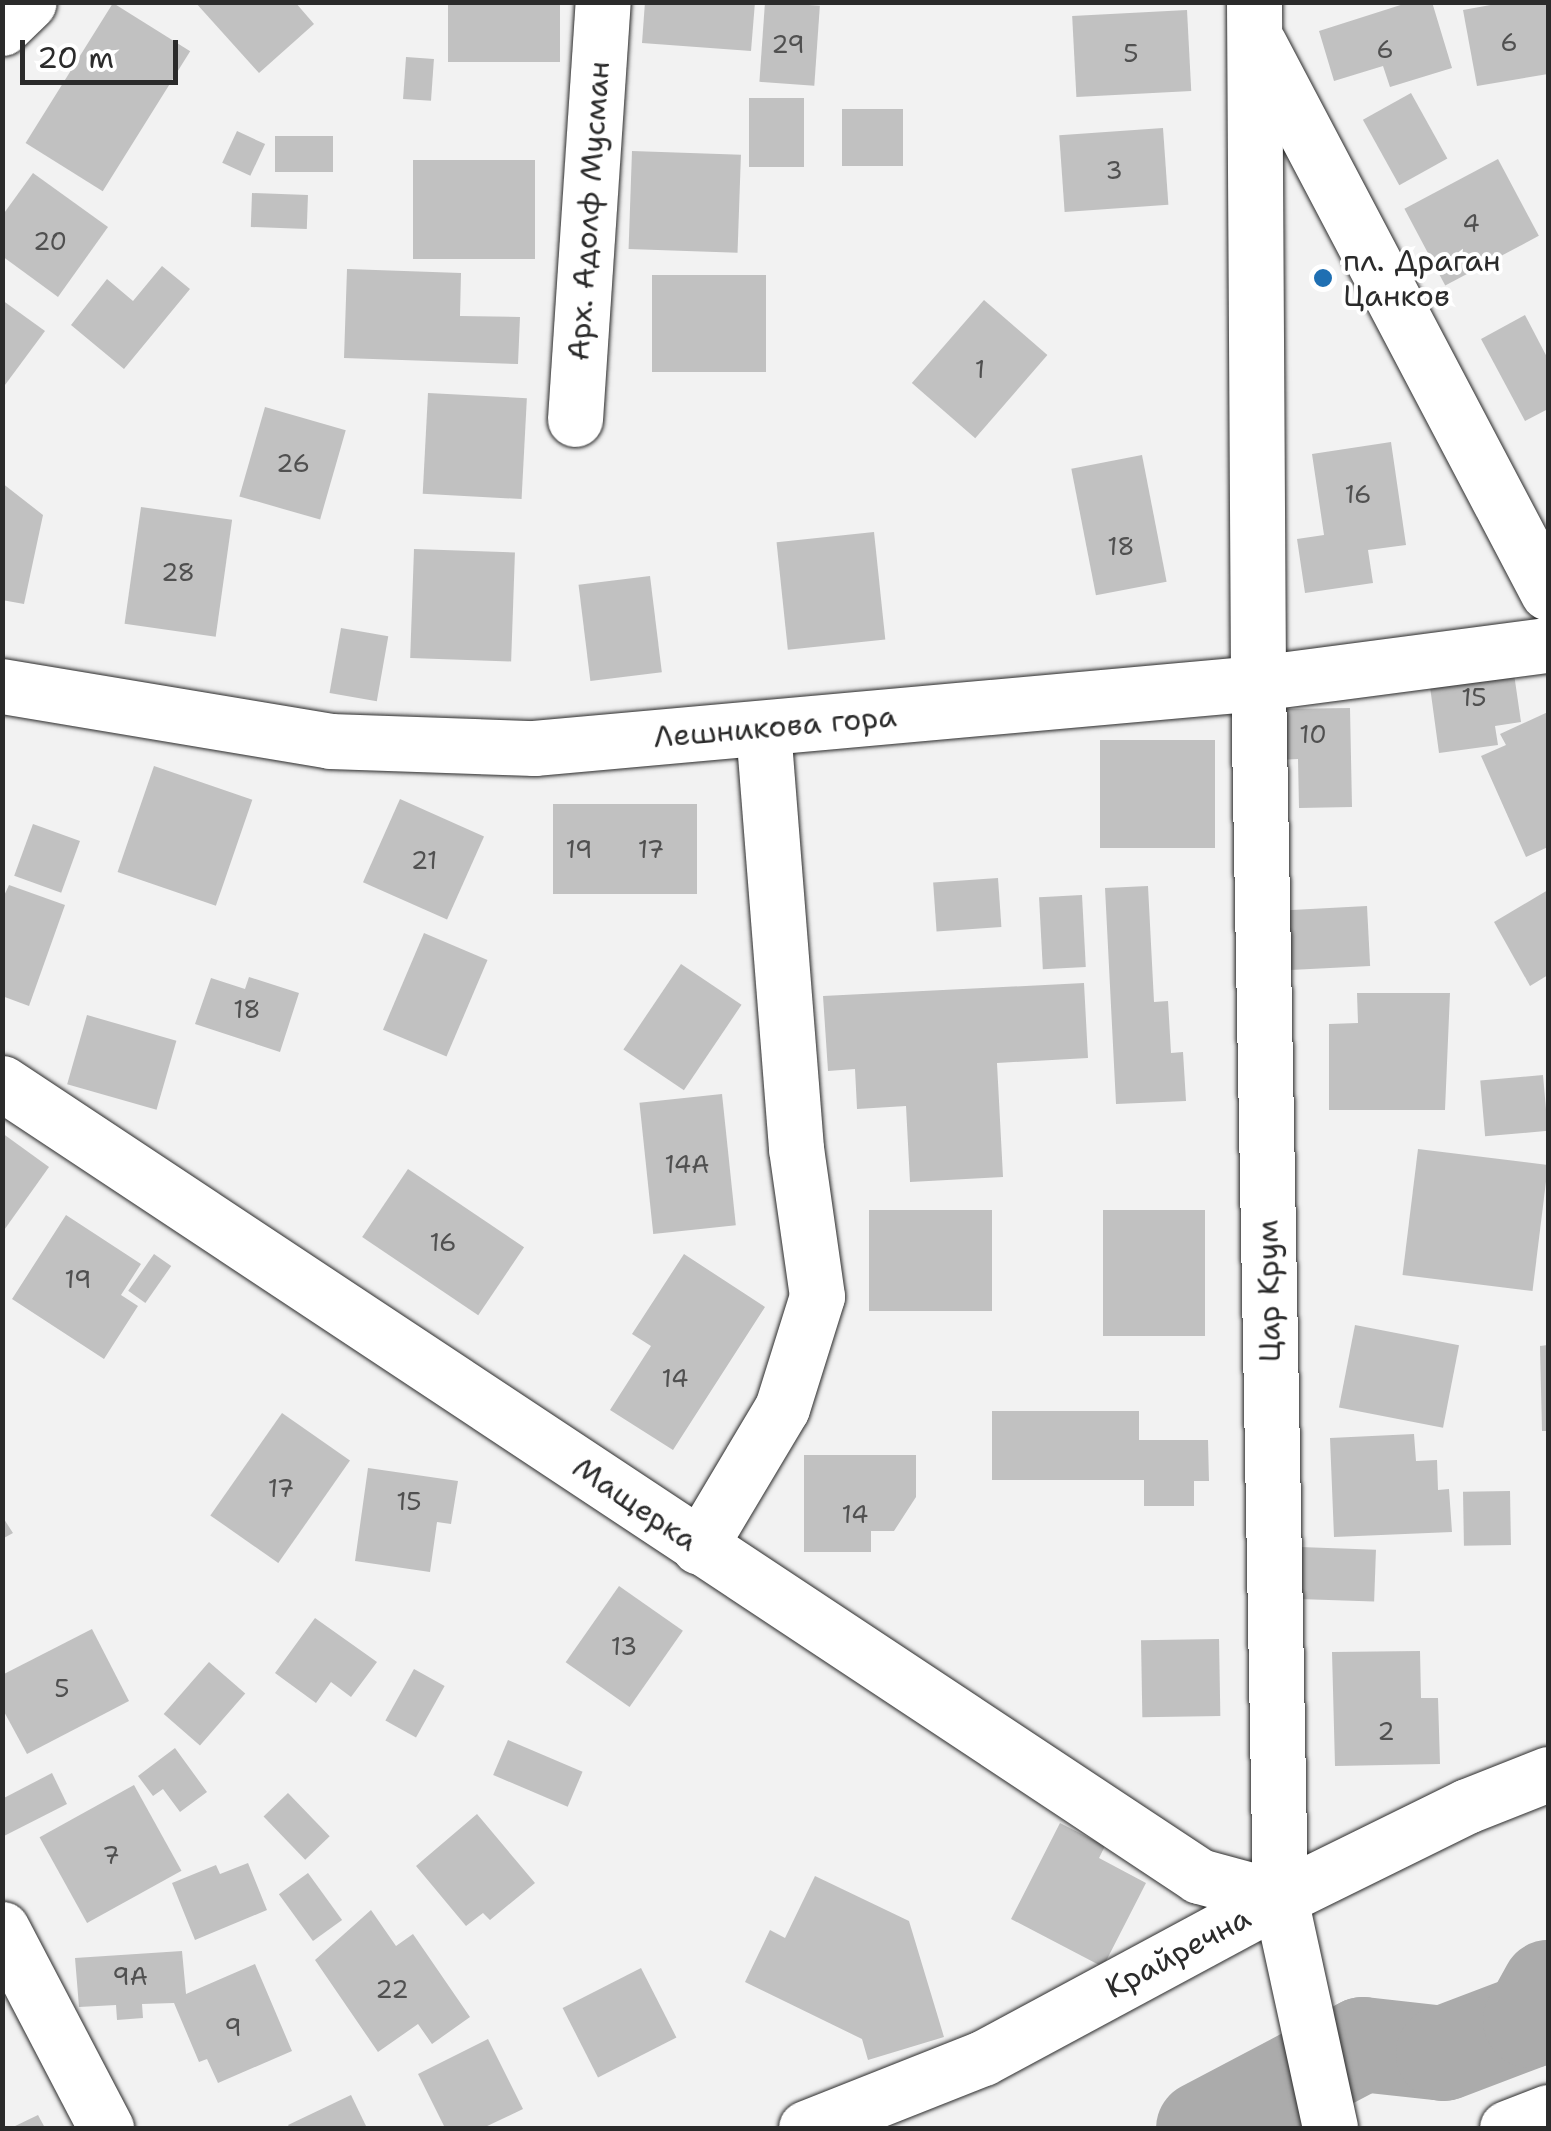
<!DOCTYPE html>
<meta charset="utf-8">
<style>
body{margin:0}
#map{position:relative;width:1551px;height:2131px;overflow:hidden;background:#f2f2f2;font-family:"Shantell Sans",sans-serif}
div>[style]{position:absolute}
.river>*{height:95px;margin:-47.5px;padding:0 47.5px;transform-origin:47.5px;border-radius:47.5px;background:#ababab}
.building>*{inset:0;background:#c1c1c1;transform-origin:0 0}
.roads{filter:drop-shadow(0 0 2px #2b2b2b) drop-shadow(0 0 2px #2b2b2b)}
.minor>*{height:55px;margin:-27.5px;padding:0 27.5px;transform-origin:27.5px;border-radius:27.5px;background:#fff}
.major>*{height:55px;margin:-27.5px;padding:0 27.5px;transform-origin:27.5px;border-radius:27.5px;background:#fff}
.dots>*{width:28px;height:28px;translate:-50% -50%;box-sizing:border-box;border:5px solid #fff;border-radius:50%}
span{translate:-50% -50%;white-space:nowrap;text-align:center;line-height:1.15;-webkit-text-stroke:8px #fff;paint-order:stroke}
.number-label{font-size:25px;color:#505050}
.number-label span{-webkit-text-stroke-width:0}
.street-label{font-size:30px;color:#2b2b2b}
.poi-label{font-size:30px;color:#2b2b2b}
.left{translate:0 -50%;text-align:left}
.frame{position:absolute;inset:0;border:5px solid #2b2b2b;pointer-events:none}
.scale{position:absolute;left:20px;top:40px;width:158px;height:45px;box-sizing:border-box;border:5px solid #2b2b2b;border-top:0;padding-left:12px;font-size:30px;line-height:35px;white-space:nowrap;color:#2b2b2b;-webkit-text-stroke:8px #fff;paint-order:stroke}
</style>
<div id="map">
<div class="river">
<i style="left:1203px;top:2128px;width:180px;rotate:-27.8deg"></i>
<i style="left:1362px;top:2044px;width:81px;rotate:6.3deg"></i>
<i style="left:1443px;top:2053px;width:93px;rotate:-20.8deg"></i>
<i style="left:1530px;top:2020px;width:38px;rotate:-61deg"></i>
</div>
<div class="building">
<i style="clip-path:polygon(195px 2px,295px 2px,314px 24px,259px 73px)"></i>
<i style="left:448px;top:2px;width:112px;height:60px"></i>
<i style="clip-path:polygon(645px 2px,755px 2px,751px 51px,642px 43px)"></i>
<i style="left:765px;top:2px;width:55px;height:80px;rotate:4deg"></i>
<i style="clip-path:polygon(1410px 2px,1432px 2px,1452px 68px,1390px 87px,1383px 66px,1334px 81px,1319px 31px)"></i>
<i style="clip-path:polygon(1507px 2px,1548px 2px,1548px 74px,1477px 86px,1463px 10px)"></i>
<i style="left:113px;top:3px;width:91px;height:165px;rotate:32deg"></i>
<i style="left:1187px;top:10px;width:81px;height:115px;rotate:87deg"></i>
<i style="left:406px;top:57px;width:28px;height:42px;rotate:4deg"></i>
<i style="left:1411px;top:93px;width:75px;height:55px;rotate:61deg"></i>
<i style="left:749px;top:98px;width:55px;height:69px"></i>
<i style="left:842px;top:109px;width:61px;height:57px"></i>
<i style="left:1163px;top:128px;width:77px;height:104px;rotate:86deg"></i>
<i style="left:237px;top:131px;width:31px;height:35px;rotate:25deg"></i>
<i style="left:275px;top:136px;width:58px;height:36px"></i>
<i style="left:632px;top:151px;width:109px;height:98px;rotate:2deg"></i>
<i style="left:1498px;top:159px;width:87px;height:106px;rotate:62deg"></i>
<i style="left:413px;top:160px;width:122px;height:99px"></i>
<i style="clip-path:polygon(33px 173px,108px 227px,58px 297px,2px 256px,2px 216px)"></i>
<i style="left:252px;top:193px;width:56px;height:34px;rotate:2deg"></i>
<i style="clip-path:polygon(162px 266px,190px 289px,124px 369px,71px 325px,107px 279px,133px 301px)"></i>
<i style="clip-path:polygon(347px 269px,461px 273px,460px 316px,520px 317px,518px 364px,344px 358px)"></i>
<i style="left:652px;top:275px;width:114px;height:97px"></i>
<i style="clip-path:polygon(2px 300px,45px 331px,2px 389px)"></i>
<i style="left:984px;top:300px;width:84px;height:110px;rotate:41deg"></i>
<i style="clip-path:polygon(1525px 315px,1548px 359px,1548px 409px,1525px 421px,1481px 339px)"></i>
<i style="left:428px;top:393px;width:99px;height:101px;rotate:3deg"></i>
<i style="left:265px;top:407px;width:84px;height:93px;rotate:16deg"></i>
<i style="clip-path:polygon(1391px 442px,1406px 545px,1368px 550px,1373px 583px,1305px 593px,1297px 539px,1324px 535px,1312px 454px)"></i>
<i style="left:1142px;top:455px;width:129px;height:72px;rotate:79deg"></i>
<i style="clip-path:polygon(2px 483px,43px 515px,24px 604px,2px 600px)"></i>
<i style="left:141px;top:507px;width:92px;height:118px;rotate:8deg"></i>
<i style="left:874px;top:532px;width:108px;height:98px;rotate:84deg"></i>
<i style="left:414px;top:549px;width:101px;height:109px;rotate:2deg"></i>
<i style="left:650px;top:576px;width:97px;height:72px;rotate:83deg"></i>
<i style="left:341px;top:628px;width:48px;height:66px;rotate:10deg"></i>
<i style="clip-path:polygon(1512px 660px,1521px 722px,1495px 726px,1498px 745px,1439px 753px,1428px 672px)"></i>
<i style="clip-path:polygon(1350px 708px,1352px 807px,1299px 808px,1298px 759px,1276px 760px,1275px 709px)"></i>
<i style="clip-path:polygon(1548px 712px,1548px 847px,1526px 857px,1481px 756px,1506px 745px,1500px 734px)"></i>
<i style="left:1100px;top:740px;width:115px;height:108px"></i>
<i style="left:154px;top:766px;width:104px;height:112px;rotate:19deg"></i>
<i style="left:400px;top:799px;width:92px;height:91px;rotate:24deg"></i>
<i style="left:553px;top:804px;width:144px;height:90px"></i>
<i style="left:33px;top:824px;width:50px;height:55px;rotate:20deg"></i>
<i style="left:998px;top:878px;width:49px;height:65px;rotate:86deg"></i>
<i style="clip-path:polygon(9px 885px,65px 905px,29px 1006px,2px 996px,2px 900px)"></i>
<i style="clip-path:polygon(1148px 886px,1154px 1002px,1168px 1001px,1171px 1053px,1183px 1052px,1186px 1101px,1116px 1104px,1105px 888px)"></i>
<i style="clip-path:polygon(1548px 890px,1548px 975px,1530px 986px,1494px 922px)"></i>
<i style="left:1082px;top:895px;width:72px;height:43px;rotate:87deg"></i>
<i style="left:1367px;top:906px;width:60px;height:80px;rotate:87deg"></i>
<i style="left:424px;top:933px;width:69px;height:105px;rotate:23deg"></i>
<i style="left:681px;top:964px;width:73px;height:103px;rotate:34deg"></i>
<i style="clip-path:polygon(249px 977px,299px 993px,280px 1052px,195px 1024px,211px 978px,245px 989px)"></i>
<i style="clip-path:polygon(1084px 983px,1088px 1058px,997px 1063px,1003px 1177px,910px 1182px,906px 1106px,857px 1109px,855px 1069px,828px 1071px,823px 996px)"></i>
<i style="clip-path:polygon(1357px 993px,1450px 993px,1445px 1110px,1329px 1110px,1329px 1024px,1358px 1023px)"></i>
<i style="left:87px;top:1015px;width:93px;height:72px;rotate:16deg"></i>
<i style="left:1543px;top:1075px;width:56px;height:63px;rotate:85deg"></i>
<i style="left:722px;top:1094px;width:132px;height:83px;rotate:84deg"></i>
<i style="clip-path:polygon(2px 1133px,49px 1167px,2px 1233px)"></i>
<i style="left:1418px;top:1149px;width:131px;height:127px;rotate:7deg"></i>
<i style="left:408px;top:1169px;width:140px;height:82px;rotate:34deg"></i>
<i style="left:869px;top:1210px;width:123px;height:101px"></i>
<i style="left:1103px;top:1210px;width:102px;height:126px"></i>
<i style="clip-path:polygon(66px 1215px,141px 1264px,121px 1295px,138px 1306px,104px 1359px,12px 1299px)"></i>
<i style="left:154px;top:1254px;width:21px;height:45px;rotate:35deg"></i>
<i style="clip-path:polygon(684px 1254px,765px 1307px,673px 1450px,610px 1410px,651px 1346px,632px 1334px)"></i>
<i style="left:1355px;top:1325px;width:106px;height:84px;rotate:11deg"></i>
<i style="clip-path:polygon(1548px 1345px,1548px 1431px,1542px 1431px,1540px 1346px)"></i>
<i style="clip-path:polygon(992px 1411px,1139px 1411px,1139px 1440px,1208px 1440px,1209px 1481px,1194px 1481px,1194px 1506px,1144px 1506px,1144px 1480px,992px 1480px)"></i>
<i style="left:282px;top:1413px;width:83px;height:125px;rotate:35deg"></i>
<i style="clip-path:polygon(1414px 1434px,1416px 1461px,1437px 1460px,1438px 1490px,1449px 1489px,1452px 1532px,1334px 1537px,1330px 1438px)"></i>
<i style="clip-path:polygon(804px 1455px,916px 1455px,916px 1497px,894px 1531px,871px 1531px,871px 1552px,804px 1552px)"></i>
<i style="clip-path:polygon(368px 1468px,458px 1481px,451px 1524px,437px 1522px,430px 1572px,355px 1561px)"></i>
<i style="left:1510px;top:1491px;width:54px;height:47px;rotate:89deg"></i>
<i style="clip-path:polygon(2px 1516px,13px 1533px,2px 1539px)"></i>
<i style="left:1300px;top:1547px;width:76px;height:52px;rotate:2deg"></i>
<i style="left:619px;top:1586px;width:78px;height:93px;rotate:35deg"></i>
<i style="clip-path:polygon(315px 1618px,377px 1662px,351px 1697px,331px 1682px,316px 1703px,275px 1673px)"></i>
<i style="clip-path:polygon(92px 1629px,129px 1701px,27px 1754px,2px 1708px,2px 1675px)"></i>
<i style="left:1219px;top:1639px;width:77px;height:78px;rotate:89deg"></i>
<i style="clip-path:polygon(1420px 1651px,1421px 1698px,1438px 1698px,1440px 1764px,1335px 1766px,1332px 1652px)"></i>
<i style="left:209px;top:1662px;width:48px;height:69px;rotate:41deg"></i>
<i style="left:414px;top:1669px;width:35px;height:59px;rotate:29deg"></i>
<i style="left:508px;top:1740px;width:81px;height:38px;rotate:23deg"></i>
<i style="clip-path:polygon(175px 1748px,207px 1792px,180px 1812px,163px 1789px,153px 1796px,138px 1776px)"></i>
<i style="clip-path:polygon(52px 1773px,67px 1804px,2px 1837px,2px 1799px)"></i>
<i style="left:134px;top:1785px;width:98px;height:108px;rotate:61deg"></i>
<i style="left:288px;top:1793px;width:60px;height:34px;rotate:46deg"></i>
<i style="clip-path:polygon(477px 1814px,535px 1883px,490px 1920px,483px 1913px,466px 1926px,416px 1866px)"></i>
<i style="clip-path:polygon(1060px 1823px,1105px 1846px,1099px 1858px,1146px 1883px,1103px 1967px,1011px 1919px)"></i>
<i style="clip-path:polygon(248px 1863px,267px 1910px,195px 1940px,172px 1883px,216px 1865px,220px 1874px)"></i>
<i style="left:308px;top:1873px;width:58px;height:36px;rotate:54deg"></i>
<i style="clip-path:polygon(815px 1876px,909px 1921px,944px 2037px,868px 2060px,862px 2039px,745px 1982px,770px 1930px,785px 1938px)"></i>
<i style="clip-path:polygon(371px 1910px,396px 1946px,413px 1934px,470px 2017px,432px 2044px,418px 2024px,378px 2052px,315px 1960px)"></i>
<i style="clip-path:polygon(182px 1951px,186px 1994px,255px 1964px,292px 2051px,218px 2083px,207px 2059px,199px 2062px,174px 2003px,142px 2004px,143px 2018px,117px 2020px,116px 2005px,79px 2007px,75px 1958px)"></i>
<i style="left:641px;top:1968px;width:78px;height:88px;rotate:63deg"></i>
<i style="clip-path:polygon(488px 2039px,523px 2109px,483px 2128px,445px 2128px,418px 2074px)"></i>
<i style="clip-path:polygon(351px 2095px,367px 2128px,290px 2128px,288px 2125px)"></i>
<i style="clip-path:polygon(38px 2115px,45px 2128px,11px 2128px)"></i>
</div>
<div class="roads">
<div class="minor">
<i style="left:1254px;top:2px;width:681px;rotate:89.66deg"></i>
<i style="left:1258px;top:683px;width:1215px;rotate:88.96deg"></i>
<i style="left:1280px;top:1898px;width:235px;rotate:77.7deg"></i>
<i style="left:1259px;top:44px;width:620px;rotate:62.24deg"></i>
<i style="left:575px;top:419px;width:418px;rotate:-86.2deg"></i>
<i style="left:2px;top:686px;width:333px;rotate:9.5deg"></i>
<i style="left:330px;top:741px;width:204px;rotate:2deg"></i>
<i style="left:534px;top:748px;width:727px;rotate:-5.13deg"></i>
<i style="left:1258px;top:683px;width:292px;rotate:-7.5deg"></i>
<i style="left:2px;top:1083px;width:1436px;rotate:33.52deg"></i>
<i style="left:1199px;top:1876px;width:84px;rotate:15.2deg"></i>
<i style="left:699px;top:1547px;width:162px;rotate:-59.2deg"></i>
<i style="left:782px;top:1408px;width:117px;rotate:-72.6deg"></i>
<i style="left:817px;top:1296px;width:149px;rotate:-98.1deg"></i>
<i style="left:796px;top:1148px;width:420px;rotate:-94.5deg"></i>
<i style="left:2px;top:1929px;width:225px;rotate:62.4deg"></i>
<i style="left:806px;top:2128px;width:190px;rotate:-21.6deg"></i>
<i style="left:983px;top:2058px;width:337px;rotate:-28.3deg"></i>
<i style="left:1280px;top:1898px;width:208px;rotate:-26.2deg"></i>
<i style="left:1467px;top:1806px;width:87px;rotate:-21.6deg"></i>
<i style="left:1507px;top:2128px;width:44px;rotate:-21.3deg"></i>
</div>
<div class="major">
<i style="left:2px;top:28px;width:37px;rotate:-44deg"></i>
</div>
</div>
<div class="dots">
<i style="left:1323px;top:278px;background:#1f6fb2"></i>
</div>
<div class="number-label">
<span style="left:1509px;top:42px">6</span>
<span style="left:788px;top:44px">29</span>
<span style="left:1385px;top:49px">6</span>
<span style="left:1131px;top:53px">5</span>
<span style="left:1114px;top:170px">3</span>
<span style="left:1471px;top:223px">4</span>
<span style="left:50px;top:241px">20</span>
<span style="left:980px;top:369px">1</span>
<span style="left:293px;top:463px">26</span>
<span style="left:1358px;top:494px">16</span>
<span style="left:1121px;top:546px">18</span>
<span style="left:178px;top:572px">28</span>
<span style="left:1474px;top:697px">15</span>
<span style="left:1313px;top:734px">10</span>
<span style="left:579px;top:849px">19</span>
<span style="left:651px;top:849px">17</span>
<span style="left:424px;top:860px">21</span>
<span style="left:247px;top:1009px">18</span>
<span style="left:687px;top:1164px">14А</span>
<span style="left:443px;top:1242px">16</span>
<span style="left:78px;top:1279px">19</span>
<span style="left:675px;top:1378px">14</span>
<span style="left:281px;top:1488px">17</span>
<span style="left:409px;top:1501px">15</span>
<span style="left:855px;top:1514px">14</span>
<span style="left:624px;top:1646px">13</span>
<span style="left:62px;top:1688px">5</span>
<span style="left:1386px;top:1731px">2</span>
<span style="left:111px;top:1855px">7</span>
<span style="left:130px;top:1976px">9А</span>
<span style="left:392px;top:1989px">22</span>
<span style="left:233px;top:2027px">9</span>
</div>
<div class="street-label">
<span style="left:589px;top:211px;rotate:-86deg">Арх. Адолф Мусман</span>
<span style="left:775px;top:727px;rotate:-5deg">Лешникова гора</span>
<span style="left:1269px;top:1291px;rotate:-91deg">Цар Крум</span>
<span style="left:635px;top:1504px;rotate:34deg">Мащерка</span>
<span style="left:1178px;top:1953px;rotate:-28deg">Крайречна</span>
</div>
<div class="poi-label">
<span class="left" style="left:1343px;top:278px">пл. Драган<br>Цанков</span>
</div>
<div class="frame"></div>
<div class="scale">20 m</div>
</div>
